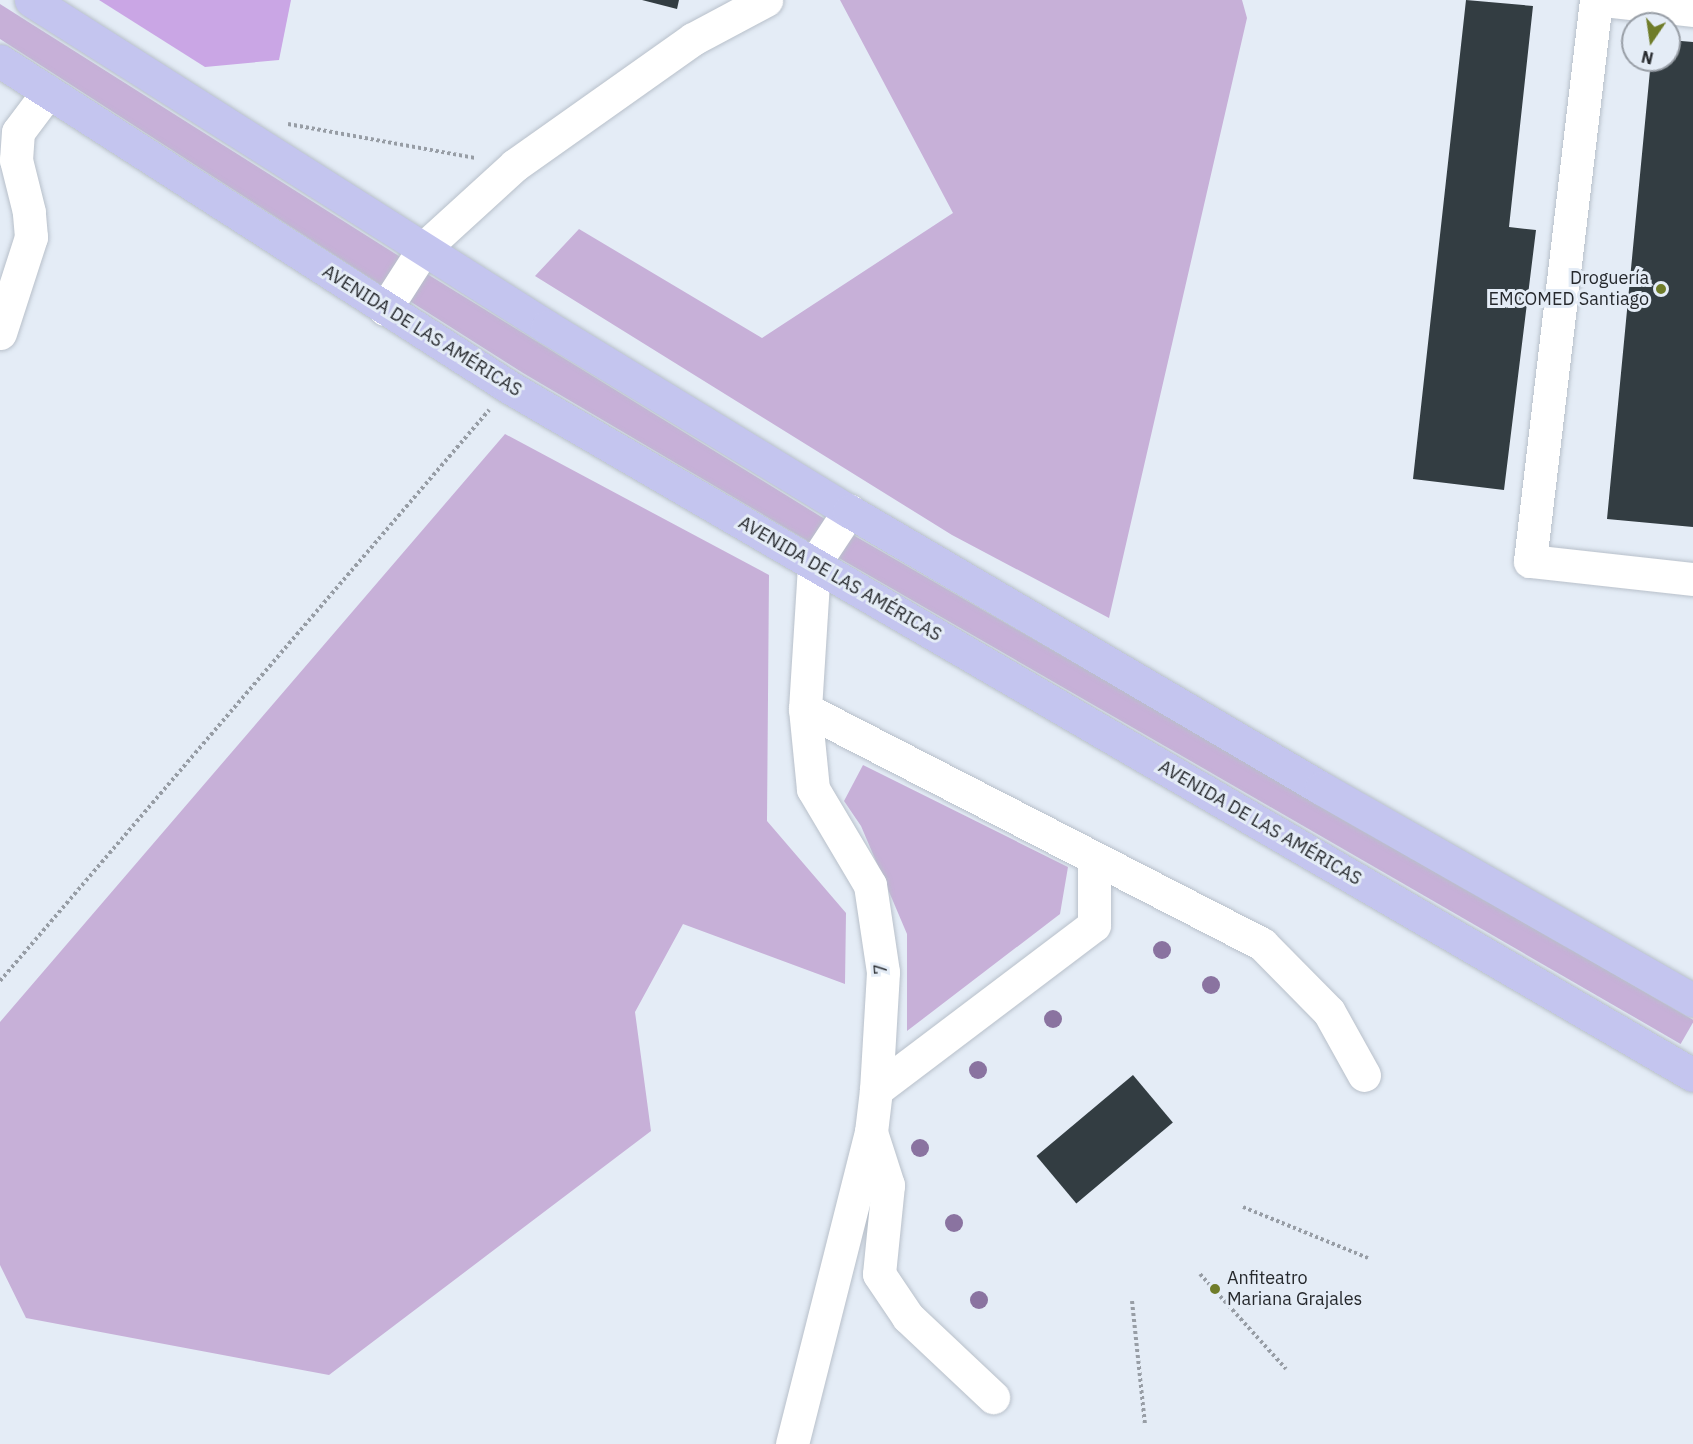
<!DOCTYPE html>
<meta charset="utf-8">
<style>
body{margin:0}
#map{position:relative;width:1693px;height:1444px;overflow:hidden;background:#e4ecf6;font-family:"IBM Plex Sans",sans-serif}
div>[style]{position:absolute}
.green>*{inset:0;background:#c7b0d8;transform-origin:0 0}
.forest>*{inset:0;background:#caa6e5}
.building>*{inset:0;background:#333d42;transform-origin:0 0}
.path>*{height:4px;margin-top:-2px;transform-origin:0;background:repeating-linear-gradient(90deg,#979da5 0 3px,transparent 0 6px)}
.roads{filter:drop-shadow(0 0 2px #b8c0ca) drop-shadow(0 0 2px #b8c0ca)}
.minor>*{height:33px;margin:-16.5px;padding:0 16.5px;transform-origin:16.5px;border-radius:16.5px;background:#fff}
.major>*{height:33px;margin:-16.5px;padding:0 16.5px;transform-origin:16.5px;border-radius:16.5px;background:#c4c5ef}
.trees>*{width:18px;height:18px;margin:-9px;border-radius:50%;background:#8a73a0}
.dots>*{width:16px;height:16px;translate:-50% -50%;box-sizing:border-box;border:3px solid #e4ecf6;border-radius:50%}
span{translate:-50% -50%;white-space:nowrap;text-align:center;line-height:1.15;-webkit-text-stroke:6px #e4ecf6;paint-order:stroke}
.poi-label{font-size:18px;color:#26292d}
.right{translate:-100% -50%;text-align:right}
.left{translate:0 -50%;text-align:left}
.street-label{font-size:18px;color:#26292d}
.north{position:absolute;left:1621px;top:12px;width:60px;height:60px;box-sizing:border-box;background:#e4ecf6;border:2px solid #989ea6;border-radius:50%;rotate:193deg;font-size:16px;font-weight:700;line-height:24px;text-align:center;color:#26292d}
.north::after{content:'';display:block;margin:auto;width:21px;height:27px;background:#6f7c29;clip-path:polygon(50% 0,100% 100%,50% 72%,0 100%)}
</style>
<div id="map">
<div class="green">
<i style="clip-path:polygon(840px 0,1242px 0,1247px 18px,1109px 618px,952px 535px,535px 276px,579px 229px,762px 338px,953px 213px)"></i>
<i style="clip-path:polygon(0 4px,402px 258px,384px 287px,0 39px)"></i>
<i style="clip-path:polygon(424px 272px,828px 521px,813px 544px,523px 373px,408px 300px)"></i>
<i style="clip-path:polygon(505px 434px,769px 575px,767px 821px,846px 913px,845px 984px,683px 924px,635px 1012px,651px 1131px,329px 1375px,26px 1318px,0 1265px,0 1022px)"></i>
<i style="left:848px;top:532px;width:977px;height:27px;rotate:30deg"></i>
<i style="clip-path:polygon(863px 765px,1068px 867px,1060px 914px,907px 1031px,907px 934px,861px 826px,844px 801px)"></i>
</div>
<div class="forest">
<i style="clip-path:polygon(99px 0,291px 0,279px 60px,205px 67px)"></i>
</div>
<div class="building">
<i style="clip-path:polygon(642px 0,679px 0,677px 9px)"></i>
<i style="clip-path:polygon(1466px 0,1533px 6px,1509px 227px,1536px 230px,1504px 490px,1413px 479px)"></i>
<i style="clip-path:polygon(1669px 40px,1693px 42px,1693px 527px,1607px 519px,1651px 60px,1669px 60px)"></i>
<i style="left:1133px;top:1075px;width:62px;height:126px;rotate:50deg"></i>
</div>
<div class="path">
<i style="left:288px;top:124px;width:191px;rotate:10.3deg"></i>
<i style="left:0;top:981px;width:752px;rotate:-49.42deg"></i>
<i style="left:1243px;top:1207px;width:135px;rotate:22.2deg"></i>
<i style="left:1200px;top:1274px;width:128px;rotate:47.8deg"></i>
<i style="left:1132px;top:1301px;width:125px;rotate:84deg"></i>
</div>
<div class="roads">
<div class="minor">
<i style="left:1596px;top:0;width:565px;rotate:96.71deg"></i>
<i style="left:1530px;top:561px;width:164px;rotate:6.3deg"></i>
<i style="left:1602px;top:0;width:92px;rotate:6.3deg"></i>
<i style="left:385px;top:309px;width:72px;rotate:-57.4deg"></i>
<i style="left:424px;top:248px;width:123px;rotate:-42.4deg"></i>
<i style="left:515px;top:165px;width:218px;rotate:-35.3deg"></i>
<i style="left:693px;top:39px;width:83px;rotate:-28.1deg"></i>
<i style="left:0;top:333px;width:101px;rotate:-72.1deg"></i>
<i style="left:31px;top:237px;width:25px;rotate:-95deg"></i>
<i style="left:29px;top:212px;width:54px;rotate:-104deg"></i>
<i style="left:16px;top:160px;width:28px;rotate:-86deg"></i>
<i style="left:18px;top:132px;width:50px;rotate:-53.1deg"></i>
<i style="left:805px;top:709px;width:514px;rotate:27.21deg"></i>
<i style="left:1262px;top:944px;width:95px;rotate:45.4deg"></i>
<i style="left:1329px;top:1012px;width:72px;rotate:60.9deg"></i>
<i style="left:876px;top:1090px;width:273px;rotate:-37.1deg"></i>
<i style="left:1094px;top:925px;width:66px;rotate:-90deg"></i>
<i style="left:871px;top:1132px;width:56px;rotate:72.2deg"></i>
<i style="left:888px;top:1185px;width:89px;rotate:95.8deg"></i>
<i style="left:879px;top:1274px;width:52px;rotate:56deg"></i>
<i style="left:908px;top:1317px;width:117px;rotate:43.3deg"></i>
<i style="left:792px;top:1444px;width:322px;rotate:-75.8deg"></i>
<i style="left:871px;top:1132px;width:42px;rotate:-83.2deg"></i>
<i style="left:876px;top:1090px;width:118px;rotate:-86.6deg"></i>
<i style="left:883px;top:972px;width:88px;rotate:-98.5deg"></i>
<i style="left:870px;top:885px;width:112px;rotate:-120.7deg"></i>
<i style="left:813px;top:789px;width:80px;rotate:-95.7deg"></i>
<i style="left:805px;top:709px;width:145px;rotate:-86.4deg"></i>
<i style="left:814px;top:564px;width:64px;rotate:-56.6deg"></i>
</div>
<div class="major">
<i style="left:31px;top:0;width:611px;rotate:32.36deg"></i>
<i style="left:547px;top:327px;width:354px;rotate:31.4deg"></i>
<i style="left:849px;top:511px;width:547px;rotate:30.41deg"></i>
<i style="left:1321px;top:788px;width:428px;rotate:29.7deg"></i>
<i style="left:0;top:61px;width:604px;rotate:32.64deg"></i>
<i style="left:509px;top:387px;width:1369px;rotate:30.16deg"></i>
</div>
</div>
<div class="trees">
<i style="left:1162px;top:950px"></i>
<i style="left:1211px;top:985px"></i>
<i style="left:1053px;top:1019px"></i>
<i style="left:978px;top:1070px"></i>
<i style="left:920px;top:1148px"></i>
<i style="left:954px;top:1223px"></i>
<i style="left:979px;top:1300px"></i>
</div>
<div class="dots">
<i style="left:1661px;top:289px;background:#6f7c29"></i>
<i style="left:1215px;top:1289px;background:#6f7c29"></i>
</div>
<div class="poi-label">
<span class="right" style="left:1649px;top:289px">Droguería<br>EMCOMED Santiago</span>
<span class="left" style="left:1227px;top:1289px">Anfiteatro<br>Mariana Grajales</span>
</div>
<div class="street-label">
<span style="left:422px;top:331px;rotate:32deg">AVENIDA DE LAS AMÉRICAS</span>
<span style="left:840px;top:579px;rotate:30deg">AVENIDA DE LAS AMÉRICAS</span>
<span style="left:1260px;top:823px;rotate:30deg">AVENIDA DE LAS AMÉRICAS</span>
<span style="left:881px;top:969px;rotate:-94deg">7</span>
</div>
<div class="north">N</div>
</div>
